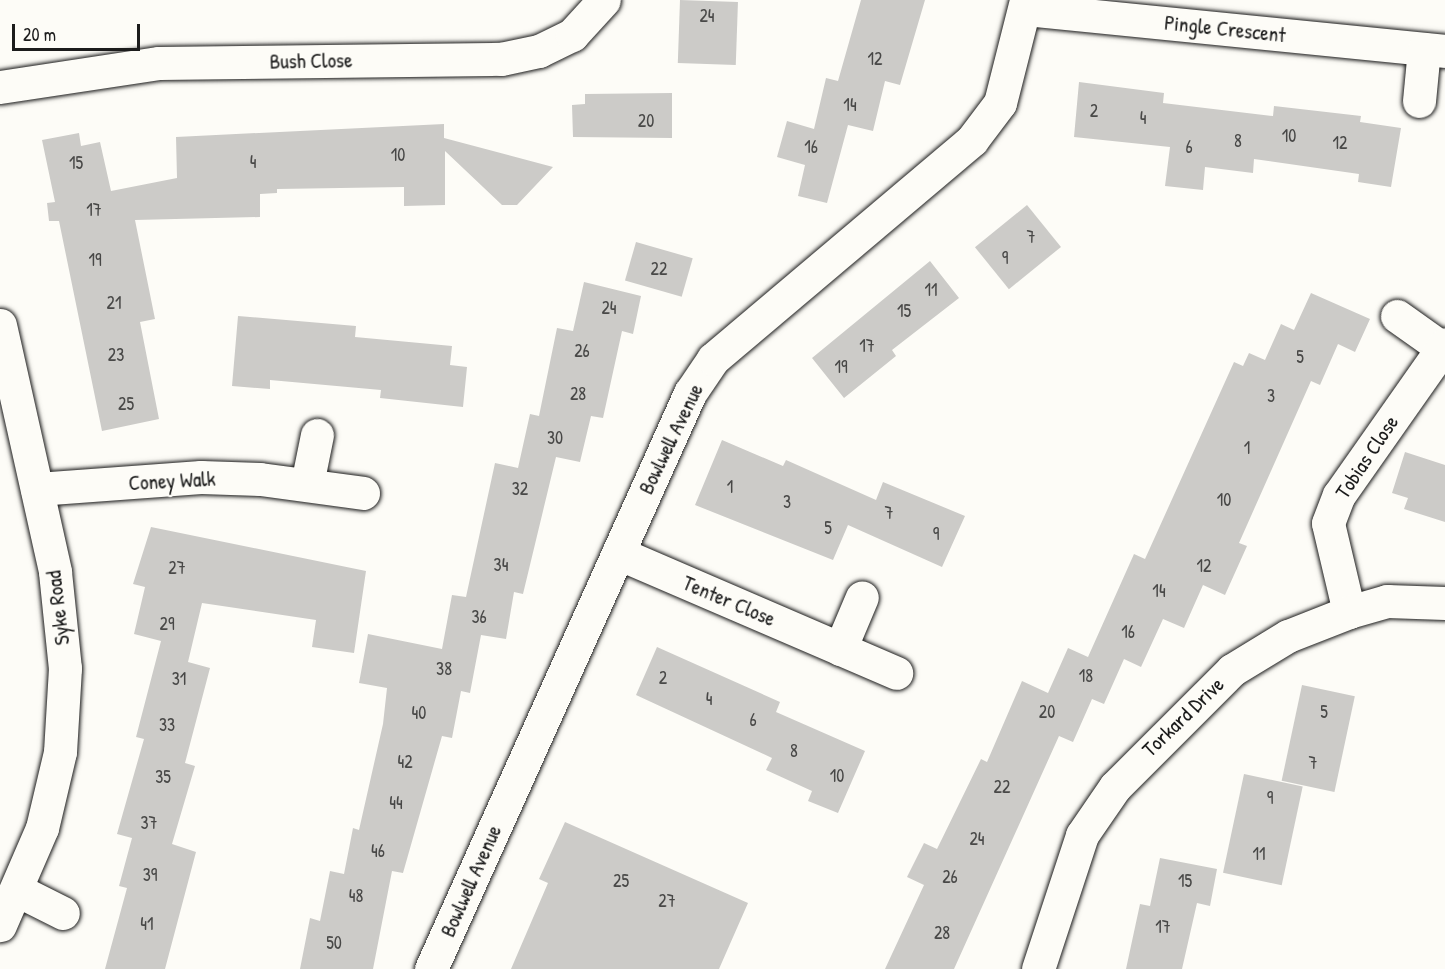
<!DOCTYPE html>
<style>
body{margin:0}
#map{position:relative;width:1445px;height:969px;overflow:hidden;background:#fdfcf7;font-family:"Patrick Hand",sans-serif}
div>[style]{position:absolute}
.building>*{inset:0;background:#cccbc8;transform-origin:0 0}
.roads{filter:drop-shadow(0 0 2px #1c1c1c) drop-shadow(0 0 2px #1c1c1c)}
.street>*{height:33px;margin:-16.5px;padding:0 16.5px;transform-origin:16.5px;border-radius:16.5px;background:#fdfcf7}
span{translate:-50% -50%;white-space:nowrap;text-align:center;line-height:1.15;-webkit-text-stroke:4.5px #fdfcf7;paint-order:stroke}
.number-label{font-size:18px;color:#484847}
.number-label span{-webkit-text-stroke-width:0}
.street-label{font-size:21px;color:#1c1c1c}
.scale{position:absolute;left:12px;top:24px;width:128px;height:27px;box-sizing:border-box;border:3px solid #1c1c1c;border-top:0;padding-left:8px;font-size:18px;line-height:21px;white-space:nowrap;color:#1c1c1c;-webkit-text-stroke:4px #fdfcf7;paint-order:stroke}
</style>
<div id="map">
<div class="building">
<i style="left:680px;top:0;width:58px;height:63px;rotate:2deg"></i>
<i style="clip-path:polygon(861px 0,925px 0,900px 85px,885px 81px,873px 131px,848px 125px,827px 203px,798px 196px,805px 165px,777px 157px,787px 121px,814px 129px,826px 78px,838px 81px)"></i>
<i style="clip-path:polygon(1079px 82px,1164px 93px,1163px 103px,1273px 116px,1274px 106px,1361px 116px,1360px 122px,1401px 128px,1391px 187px,1358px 182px,1359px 174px,1254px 159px,1253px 173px,1205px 167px,1203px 190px,1165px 186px,1170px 147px,1074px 137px)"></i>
<i style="clip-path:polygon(672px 93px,672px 138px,573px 137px,572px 105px,585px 104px,585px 94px)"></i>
<i style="clip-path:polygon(444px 124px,444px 138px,553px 167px,517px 205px,502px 205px,445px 151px,445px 205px,404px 206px,404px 187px,277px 189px,277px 193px,260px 194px,260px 217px,135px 220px,155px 319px,140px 322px,159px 419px,102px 431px,59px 221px,49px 221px,47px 203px,55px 202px,42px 140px,79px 133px,81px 146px,100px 142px,111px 191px,177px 178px,176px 137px)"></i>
<i style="left:1027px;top:205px;width:54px;height:67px;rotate:51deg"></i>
<i style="left:636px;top:242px;width:59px;height:40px;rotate:16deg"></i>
<i style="clip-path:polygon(930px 261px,959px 298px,892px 350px,896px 356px,844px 398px,812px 358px)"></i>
<i style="clip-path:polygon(584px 282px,641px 296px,633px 334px,622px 331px,603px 418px,591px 416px,580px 462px,556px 457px,523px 594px,514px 592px,506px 639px,481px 635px,470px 693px,461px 691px,452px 738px,442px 736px,403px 873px,392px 871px,373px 969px,300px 969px,310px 918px,320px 921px,330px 871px,344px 874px,353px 828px,359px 830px,383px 724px,387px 688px,359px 683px,368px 634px,442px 649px,452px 595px,466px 597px,495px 463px,518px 468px,530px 414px,539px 416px,557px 328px,573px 331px)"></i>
<i style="clip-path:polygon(1311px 293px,1370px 319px,1355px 352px,1338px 344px,1320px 385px,1311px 381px,1239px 543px,1247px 546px,1225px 595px,1203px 585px,1184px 628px,1163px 619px,1141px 667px,1124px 659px,1104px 704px,1092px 699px,1073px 742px,1059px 736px,954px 969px,885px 969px,924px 885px,907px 877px,924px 843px,937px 849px,981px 759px,987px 762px,1022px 681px,1048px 693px,1068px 648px,1088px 657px,1134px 554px,1145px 559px,1234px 362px,1243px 366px,1249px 353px,1265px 360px,1281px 324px,1294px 330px)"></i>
<i style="clip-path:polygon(238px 316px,356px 326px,355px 337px,452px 346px,450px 365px,467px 367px,463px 407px,380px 398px,381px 390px,270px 380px,270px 389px,232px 386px)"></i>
<i style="clip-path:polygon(722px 440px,783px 466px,786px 460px,876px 500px,883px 482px,965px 516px,942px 567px,848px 525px,833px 560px,695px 505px)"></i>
<i style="clip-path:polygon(1405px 452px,1445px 465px,1445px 522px,1404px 509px,1408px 498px,1392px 493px)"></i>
<i style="clip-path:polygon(151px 527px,366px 571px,354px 653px,312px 647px,316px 620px,202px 603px,188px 662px,210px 668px,185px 763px,195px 766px,172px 844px,196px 852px,165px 969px,105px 969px,127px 888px,119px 886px,132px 838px,117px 834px,144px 739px,136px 737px,161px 641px,134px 634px,145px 587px,133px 584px)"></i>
<i style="clip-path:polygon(657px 647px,780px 702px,776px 712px,865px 751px,838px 813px,808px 801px,812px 791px,766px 770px,772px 758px,636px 695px)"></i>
<i style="left:1302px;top:685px;width:54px;height:98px;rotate:12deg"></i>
<i style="left:1244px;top:774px;width:60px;height:101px;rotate:12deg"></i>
<i style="clip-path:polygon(565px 822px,748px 903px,719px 969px,511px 969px,548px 883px,539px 879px)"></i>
<i style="clip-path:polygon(1160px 858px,1217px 869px,1210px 906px,1197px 903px,1182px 969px,1126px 969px,1140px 904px,1150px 906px)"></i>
</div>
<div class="roads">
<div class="street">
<i style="left:1025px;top:9px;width:422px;rotate:5.7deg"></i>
<i style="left:0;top:87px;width:161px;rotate:-8.6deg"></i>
<i style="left:159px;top:63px;width:342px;rotate:-0.7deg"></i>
<i style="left:501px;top:59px;width:39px;rotate:-12deg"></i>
<i style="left:539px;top:51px;width:37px;rotate:-26deg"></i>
<i style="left:572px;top:35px;width:47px;rotate:-47.6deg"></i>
<i style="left:1419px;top:101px;width:52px;rotate:-84.5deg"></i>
<i style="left:1397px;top:316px;width:55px;rotate:35.4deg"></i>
<i style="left:0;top:325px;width:253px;rotate:77.4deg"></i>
<i style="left:55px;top:572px;width:97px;rotate:84.1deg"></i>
<i style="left:65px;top:668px;width:84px;rotate:93.4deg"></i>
<i style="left:60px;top:752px;width:78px;rotate:103.3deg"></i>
<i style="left:42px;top:828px;width:106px;rotate:113.4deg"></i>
<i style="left:307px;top:484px;width:50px;rotate:-78.5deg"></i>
<i style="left:37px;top:489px;width:164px;rotate:-4.2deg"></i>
<i style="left:201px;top:477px;width:59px;rotate:1.9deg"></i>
<i style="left:260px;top:479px;width:104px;rotate:7.7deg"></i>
<i style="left:618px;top:553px;width:303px;rotate:23.3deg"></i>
<i style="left:1349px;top:612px;width:91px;rotate:-103.3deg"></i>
<i style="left:1328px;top:523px;width:30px;rotate:-69deg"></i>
<i style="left:1339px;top:495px;width:184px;rotate:-54.9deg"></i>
<i style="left:840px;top:649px;width:56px;rotate:-67.1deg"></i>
<i style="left:19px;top:891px;width:49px;rotate:26.6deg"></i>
<i style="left:431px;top:969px;width:632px;rotate:-65.79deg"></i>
<i style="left:690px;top:393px;width:41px;rotate:-55.9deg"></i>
<i style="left:713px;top:359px;width:339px;rotate:-40.2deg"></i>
<i style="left:972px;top:140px;width:46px;rotate:-52.9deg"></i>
<i style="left:1000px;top:103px;width:106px;rotate:-75.8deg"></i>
<i style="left:1038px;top:969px;width:141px;rotate:-71.8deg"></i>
<i style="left:1082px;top:835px;width:58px;rotate:-55.5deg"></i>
<i style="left:1115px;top:787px;width:165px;rotate:-45deg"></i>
<i style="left:1232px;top:670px;width:66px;rotate:-31.3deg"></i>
<i style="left:1288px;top:636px;width:66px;rotate:-21.5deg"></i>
<i style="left:1349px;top:612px;width:40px;rotate:-16deg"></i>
<i style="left:1387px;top:601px;width:58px;rotate:2deg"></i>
</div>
</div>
<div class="number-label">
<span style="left:707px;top:16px">24</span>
<span style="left:875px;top:59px">12</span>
<span style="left:850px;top:105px">14</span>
<span style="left:1094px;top:111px">2</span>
<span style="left:1143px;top:118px">4</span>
<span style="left:646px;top:121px">20</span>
<span style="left:1289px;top:136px">10</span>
<span style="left:1238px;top:141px">8</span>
<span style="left:1340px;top:143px">12</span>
<span style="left:811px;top:147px">16</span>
<span style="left:1189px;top:147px">6</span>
<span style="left:398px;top:155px">10</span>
<span style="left:253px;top:162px">4</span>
<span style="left:76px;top:163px">15</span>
<span style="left:94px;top:210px">17</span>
<span style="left:1031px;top:237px">7</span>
<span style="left:1005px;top:258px">9</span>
<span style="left:95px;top:260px">19</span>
<span style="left:659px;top:269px">22</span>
<span style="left:931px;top:290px">11</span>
<span style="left:114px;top:303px">21</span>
<span style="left:609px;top:308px">24</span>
<span style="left:904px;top:311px">15</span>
<span style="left:867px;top:346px">17</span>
<span style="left:582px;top:351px">26</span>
<span style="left:116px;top:355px">23</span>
<span style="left:1300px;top:357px">5</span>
<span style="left:841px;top:367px">19</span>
<span style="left:578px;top:394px">28</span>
<span style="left:1271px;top:396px">3</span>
<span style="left:126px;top:404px">25</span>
<span style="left:555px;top:438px">30</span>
<span style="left:1247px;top:448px">1</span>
<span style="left:730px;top:487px">1</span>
<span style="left:520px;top:489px">32</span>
<span style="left:1224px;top:500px">10</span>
<span style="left:787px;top:502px">3</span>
<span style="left:889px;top:513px">7</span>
<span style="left:828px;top:528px">5</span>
<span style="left:936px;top:534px">9</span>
<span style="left:501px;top:565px">34</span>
<span style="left:1204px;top:566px">12</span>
<span style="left:177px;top:568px">27</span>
<span style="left:1159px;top:591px">14</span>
<span style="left:479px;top:617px">36</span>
<span style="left:167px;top:624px">29</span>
<span style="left:1128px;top:632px">16</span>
<span style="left:444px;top:669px">38</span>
<span style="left:1086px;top:676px">18</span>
<span style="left:663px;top:678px">2</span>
<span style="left:179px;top:679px">31</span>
<span style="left:709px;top:699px">4</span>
<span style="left:1047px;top:712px">20</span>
<span style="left:1324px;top:712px">5</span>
<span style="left:419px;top:713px">40</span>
<span style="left:753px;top:720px">6</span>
<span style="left:167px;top:725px">33</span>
<span style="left:794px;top:751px">8</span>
<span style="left:405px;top:762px">42</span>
<span style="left:1313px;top:763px">7</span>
<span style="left:837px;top:776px">10</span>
<span style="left:163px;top:777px">35</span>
<span style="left:1002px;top:787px">22</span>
<span style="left:1270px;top:798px">9</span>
<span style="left:396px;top:803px">44</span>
<span style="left:149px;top:823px">37</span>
<span style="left:977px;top:839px">24</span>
<span style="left:378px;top:851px">46</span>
<span style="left:1259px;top:854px">11</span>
<span style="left:150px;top:875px">39</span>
<span style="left:950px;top:877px">26</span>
<span style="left:621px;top:881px">25</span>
<span style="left:1185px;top:881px">15</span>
<span style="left:356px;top:896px">48</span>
<span style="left:667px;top:901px">27</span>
<span style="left:147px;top:924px">41</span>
<span style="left:1163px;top:927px">17</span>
<span style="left:942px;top:933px">28</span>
<span style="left:334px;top:943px">50</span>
</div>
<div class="street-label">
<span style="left:1225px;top:29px;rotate:6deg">Pingle Crescent</span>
<span style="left:311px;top:61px;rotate:-1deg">Bush Close</span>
<span style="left:671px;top:439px;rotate:-64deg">Bowlwell Avenue</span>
<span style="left:1367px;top:457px;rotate:-56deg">Tobias Close</span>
<span style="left:172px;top:481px;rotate:-3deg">Coney Walk</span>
<span style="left:729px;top:601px;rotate:23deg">Tenter Close</span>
<span style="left:58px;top:608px;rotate:-97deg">Syke Road</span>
<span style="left:1183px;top:717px;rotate:-44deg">Torkard Drive</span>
<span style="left:471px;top:881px;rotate:-66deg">Bowlwell Avenue</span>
</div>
<div class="scale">20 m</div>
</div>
